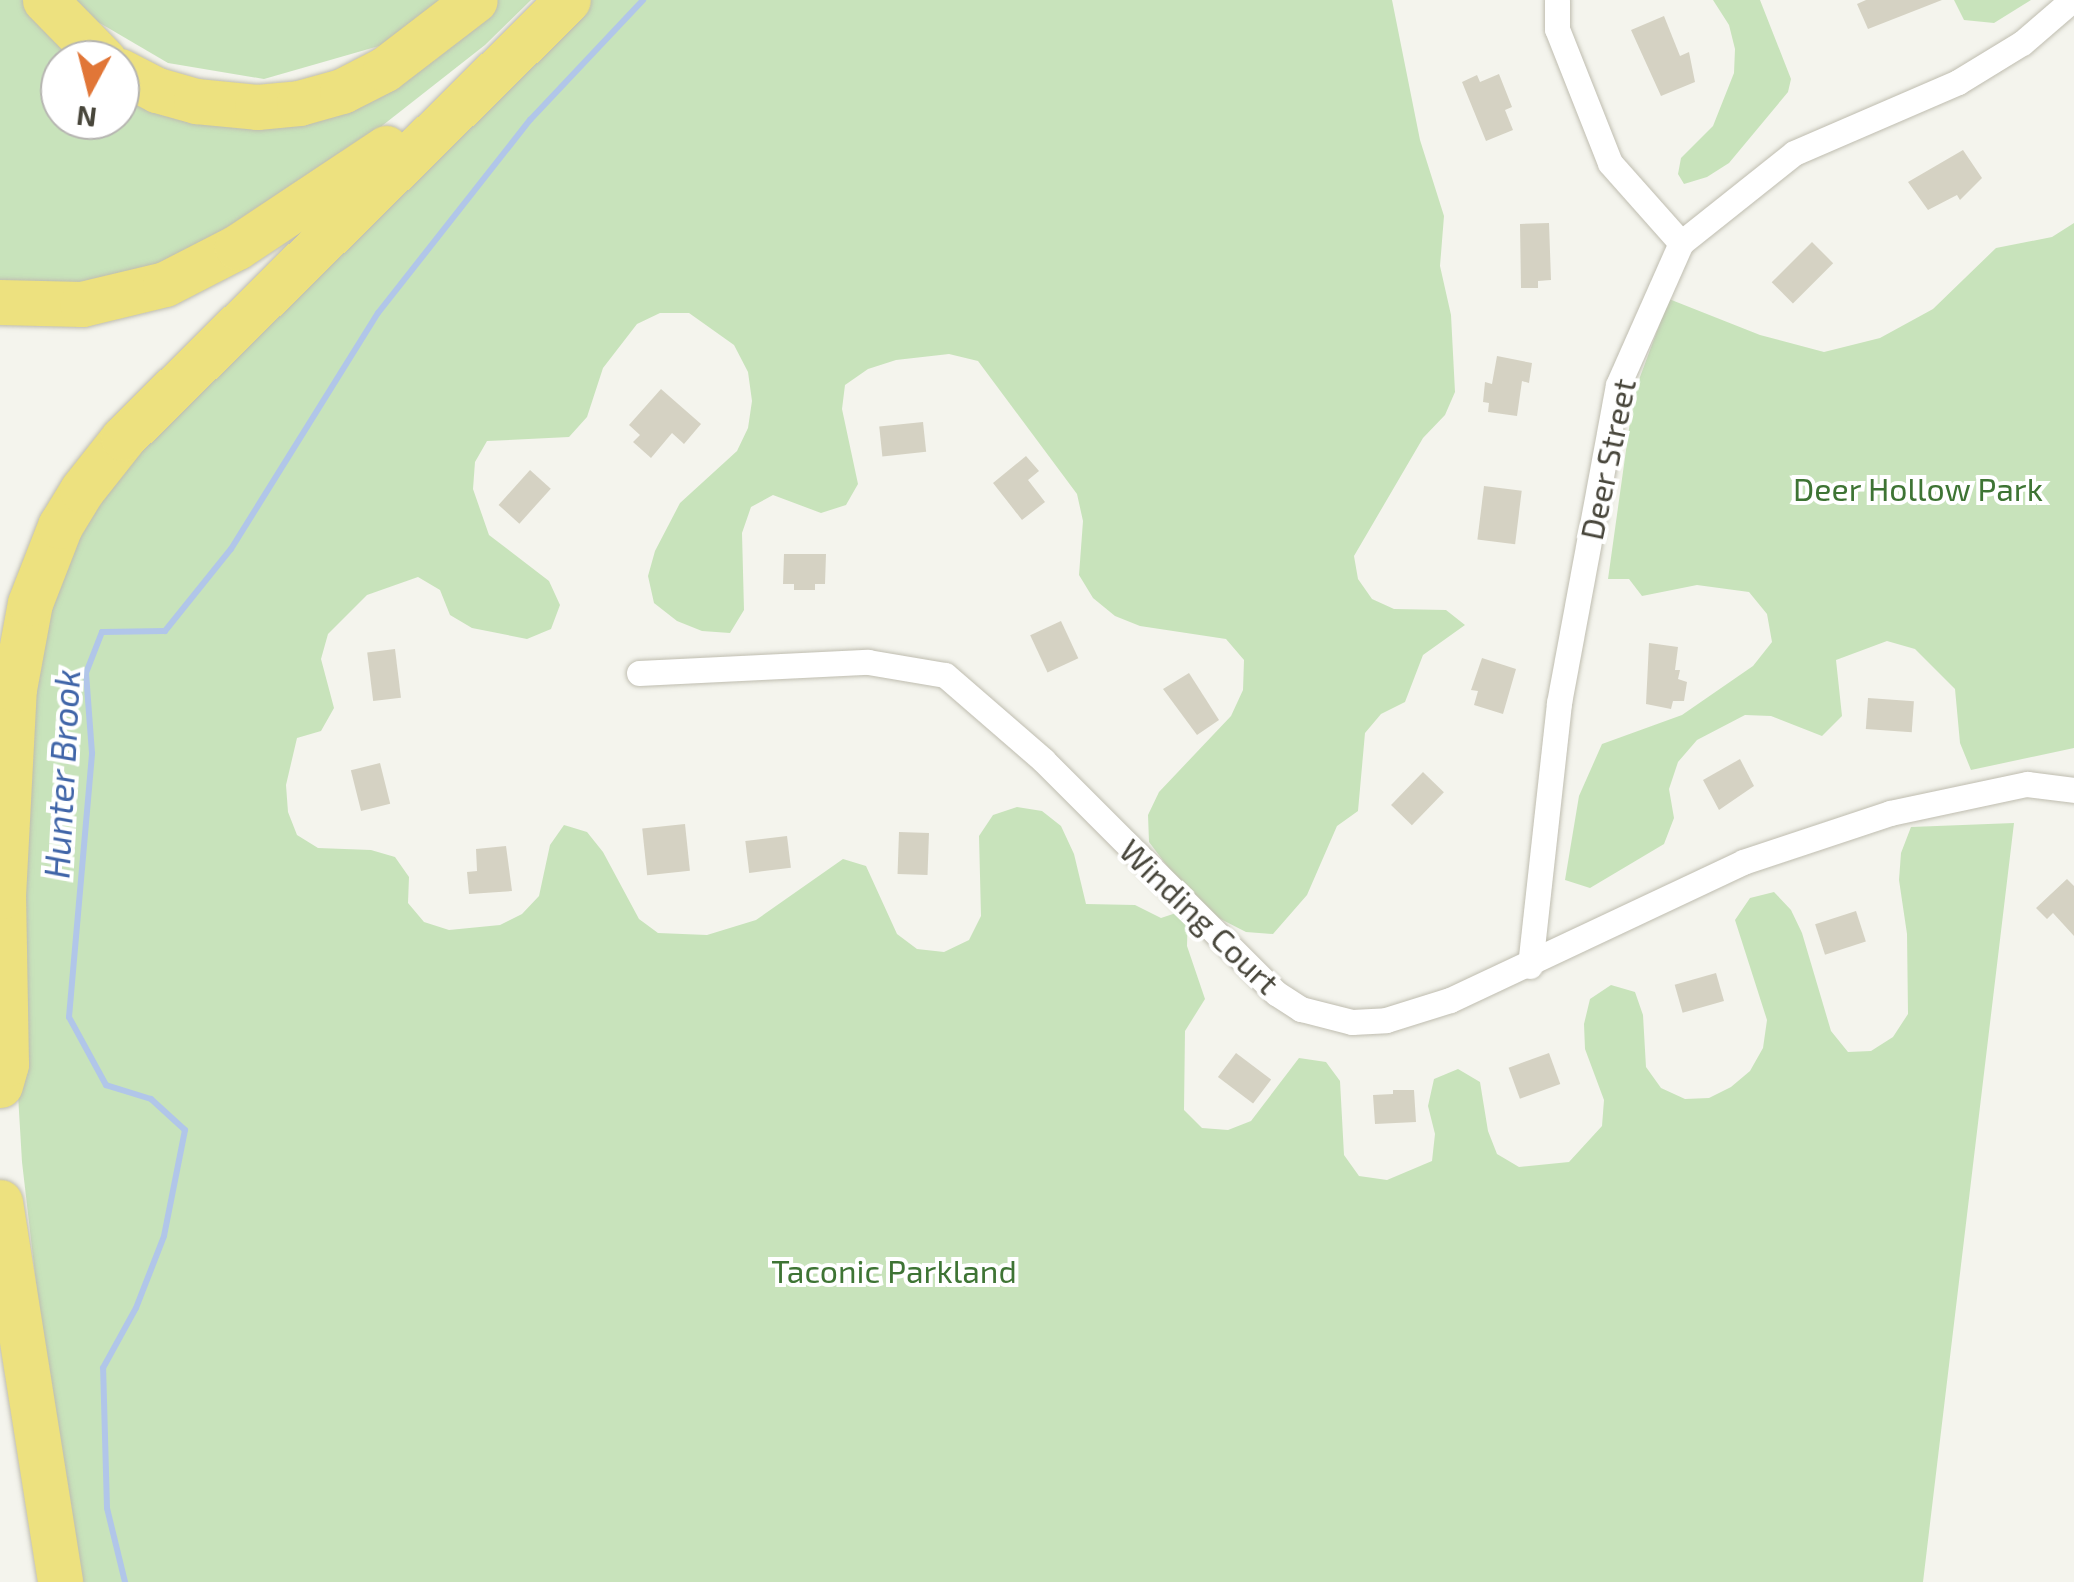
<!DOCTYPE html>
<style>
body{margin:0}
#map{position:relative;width:2074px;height:1582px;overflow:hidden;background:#f4f4ed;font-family:"Exo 2",sans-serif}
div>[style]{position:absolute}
.green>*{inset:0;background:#c8e3bb}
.stream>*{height:6px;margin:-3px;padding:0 3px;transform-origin:3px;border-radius:3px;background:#b1c6e9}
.building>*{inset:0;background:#d5d2c3;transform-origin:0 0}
.roads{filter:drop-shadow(0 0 2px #bfbdb0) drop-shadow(0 0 2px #bfbdb0)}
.street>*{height:25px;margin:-12.5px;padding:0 12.5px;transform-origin:12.5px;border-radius:12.5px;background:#fff}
.highway>*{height:45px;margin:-22.5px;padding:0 22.5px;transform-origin:22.5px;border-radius:22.5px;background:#ede17f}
span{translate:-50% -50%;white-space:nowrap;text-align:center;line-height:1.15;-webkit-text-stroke:8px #fff;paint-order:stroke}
.street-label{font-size:32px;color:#48463b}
.park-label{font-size:32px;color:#3e7434}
.water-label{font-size:35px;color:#4065a8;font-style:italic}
.north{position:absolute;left:40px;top:40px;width:100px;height:100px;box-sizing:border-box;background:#fff;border:2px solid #b6b5b1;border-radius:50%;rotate:187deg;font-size:28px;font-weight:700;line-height:40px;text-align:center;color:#48463b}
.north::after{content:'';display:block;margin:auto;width:35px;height:45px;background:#e17637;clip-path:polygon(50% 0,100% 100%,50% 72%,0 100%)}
</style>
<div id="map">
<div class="green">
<i style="clip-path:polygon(0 0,32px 0,91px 60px,60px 60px,60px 120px,120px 120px,120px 87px,271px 116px,489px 0,531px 0,485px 45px,341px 158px,177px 262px,49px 296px,0 290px)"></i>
<i style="clip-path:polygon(75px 0,440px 0,386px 44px,264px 79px,168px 63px,81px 12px)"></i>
<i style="clip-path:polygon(582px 0,1392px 0,1420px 140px,1444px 216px,1440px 266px,1451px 315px,1455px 392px,1445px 415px,1423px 438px,1354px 556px,1358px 579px,1372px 599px,1394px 609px,1446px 610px,1465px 625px,1423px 655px,1405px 702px,1381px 714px,1365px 733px,1358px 811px,1337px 826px,1307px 895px,1273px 934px,1246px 932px,1199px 908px,1149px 842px,1148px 815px,1159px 792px,1231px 716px,1243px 690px,1244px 660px,1226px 639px,1140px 626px,1115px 616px,1093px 598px,1079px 575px,1083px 521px,1077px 494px,978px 361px,949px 354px,896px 360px,868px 369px,845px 385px,842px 409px,858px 484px,846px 505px,821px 513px,773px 495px,751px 507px,742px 533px,744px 610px,730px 633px,702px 631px,677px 621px,654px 603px,648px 576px,655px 551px,680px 503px,737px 451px,748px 428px,752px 401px,748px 372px,734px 345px,689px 313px,660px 313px,637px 324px,603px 368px,587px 417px,569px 437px,487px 441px,475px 462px,473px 489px,489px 535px,549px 581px,560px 605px,551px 629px,527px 639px,472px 628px,450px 615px,440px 590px,418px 577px,367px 595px,328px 634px,321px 659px,334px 708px,321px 731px,297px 738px,286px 785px,288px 812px,297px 835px,318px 848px,371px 850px,395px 857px,409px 877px,408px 903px,424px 922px,449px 930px,500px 925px,522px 914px,539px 896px,550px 845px,564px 825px,587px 832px,603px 852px,639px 919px,658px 933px,707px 935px,756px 920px,843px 859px,866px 866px,897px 934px,917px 949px,944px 952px,969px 940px,981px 916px,979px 836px,993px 815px,1017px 807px,1042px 811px,1061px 826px,1074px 854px,1086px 904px,1135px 905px,1161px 918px,1188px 909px,1187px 946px,1205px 999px,1185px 1031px,1184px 1110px,1202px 1128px,1228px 1130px,1251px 1121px,1299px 1058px,1326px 1062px,1340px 1081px,1344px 1155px,1359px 1176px,1387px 1180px,1432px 1161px,1435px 1134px,1428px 1106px,1434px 1079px,1458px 1069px,1480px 1082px,1488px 1131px,1497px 1154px,1519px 1167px,1569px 1162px,1602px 1126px,1604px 1100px,1585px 1049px,1584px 1024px,1590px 999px,1611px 985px,1635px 992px,1643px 1015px,1646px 1067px,1661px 1088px,1685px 1099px,1709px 1098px,1731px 1087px,1750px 1071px,1763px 1048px,1767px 1020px,1735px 920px,1750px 898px,1774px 892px,1791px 910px,1802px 933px,1831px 1031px,1848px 1052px,1871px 1051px,1893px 1037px,1908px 1014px,1907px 934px,1899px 880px,1901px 853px,1911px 827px,2014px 823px,1923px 1582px,83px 1582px,46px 1369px,22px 1162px,17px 1078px,23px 693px,92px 491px)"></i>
<i style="clip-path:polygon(1713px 0,1760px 0,1791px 79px,1788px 92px,1729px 163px,1707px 177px,1684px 184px,1678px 174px,1681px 158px,1713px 126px,1734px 73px,1735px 49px,1729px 25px)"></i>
<i style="clip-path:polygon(1954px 0,2031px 0,1994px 23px,1964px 20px)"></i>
<i style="clip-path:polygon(2074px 223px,2074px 748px,1971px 770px,1960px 743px,1955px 689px,1915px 649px,1887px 641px,1836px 660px,1842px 716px,1822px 736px,1771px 716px,1745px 715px,1697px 740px,1678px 762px,1669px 789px,1674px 818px,1664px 844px,1590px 888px,1565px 880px,1579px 796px,1602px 744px,1682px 715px,1753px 666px,1772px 642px,1767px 614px,1749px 592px,1697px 585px,1642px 596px,1629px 579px,1608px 579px,1634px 393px,1669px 299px,1760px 335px,1824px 352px,1880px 338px,1933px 309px,1996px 248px,2052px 237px)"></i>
</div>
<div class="stream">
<i style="left:125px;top:1582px;width:76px;rotate:-103.7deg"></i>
<i style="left:107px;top:1508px;width:140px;rotate:-91.6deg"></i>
<i style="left:103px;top:1368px;width:68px;rotate:-61.2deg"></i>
<i style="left:136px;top:1308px;width:77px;rotate:-68.7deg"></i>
<i style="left:164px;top:1236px;width:108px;rotate:-78.8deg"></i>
<i style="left:185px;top:1130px;width:46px;rotate:-137.6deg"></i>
<i style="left:151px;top:1099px;width:47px;rotate:-162.7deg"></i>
<i style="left:106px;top:1085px;width:77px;rotate:-118.6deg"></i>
<i style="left:69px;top:1017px;width:265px;rotate:-85deg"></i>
<i style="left:92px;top:753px;width:80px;rotate:-94.3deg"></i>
<i style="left:86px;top:673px;width:44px;rotate:-68.7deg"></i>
<i style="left:102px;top:632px;width:63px;rotate:-0.9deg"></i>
<i style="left:165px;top:631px;width:105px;rotate:-51.2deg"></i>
<i style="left:231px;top:549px;width:278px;rotate:-58.1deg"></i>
<i style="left:378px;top:313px;width:246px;rotate:-51.8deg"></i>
<i style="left:530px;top:120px;width:165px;rotate:-46.7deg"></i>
</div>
<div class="building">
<i style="clip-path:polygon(1866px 0,1942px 0,1868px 29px,1857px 4px)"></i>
<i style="clip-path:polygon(1664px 16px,1680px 56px,1689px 52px,1695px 82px,1661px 96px,1631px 30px)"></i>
<i style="clip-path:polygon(1499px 74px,1512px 107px,1505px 110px,1513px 130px,1486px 141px,1462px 82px,1477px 75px,1480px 82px)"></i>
<i style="clip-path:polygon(1963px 150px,1982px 178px,1960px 200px,1957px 195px,1928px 210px,1908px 182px)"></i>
<i style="clip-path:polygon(1549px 223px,1551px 280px,1538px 281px,1538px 288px,1521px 288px,1520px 224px)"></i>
<i style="left:1812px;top:242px;width:30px;height:57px;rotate:45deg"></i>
<i style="clip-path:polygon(1497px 356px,1532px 363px,1529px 383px,1522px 381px,1517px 416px,1488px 412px,1489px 403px,1483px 402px,1485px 382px,1492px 384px)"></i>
<i style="clip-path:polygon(661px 389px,701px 424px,684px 444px,672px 433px,651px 458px,633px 442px,640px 435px,629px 425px)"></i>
<i style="left:923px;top:422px;width:30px;height:44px;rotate:84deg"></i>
<i style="clip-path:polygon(1026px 456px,1039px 471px,1028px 480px,1045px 502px,1022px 520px,993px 483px)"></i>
<i style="left:530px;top:470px;width:28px;height:47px;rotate:42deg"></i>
<i style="left:1484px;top:486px;width:38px;height:54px;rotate:7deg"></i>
<i style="clip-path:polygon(784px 554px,826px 554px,825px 584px,815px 584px,815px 590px,794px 590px,794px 584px,783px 584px)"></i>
<i style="left:1061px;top:621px;width:41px;height:34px;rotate:65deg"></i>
<i style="clip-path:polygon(1649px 643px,1678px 647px,1675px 670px,1680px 670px,1678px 679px,1687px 682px,1684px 701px,1673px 701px,1671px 709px,1646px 704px)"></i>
<i style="left:395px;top:649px;width:49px;height:28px;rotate:83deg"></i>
<i style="clip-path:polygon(1482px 658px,1516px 669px,1503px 714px,1474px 705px,1478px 691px,1471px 690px)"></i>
<i style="clip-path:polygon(1189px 673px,1219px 720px,1197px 735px,1163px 689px)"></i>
<i style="left:1868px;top:698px;width:46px;height:31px;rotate:4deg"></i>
<i style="clip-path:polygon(1740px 759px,1754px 786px,1719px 810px,1703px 780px)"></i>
<i style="left:380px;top:763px;width:42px;height:30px;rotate:76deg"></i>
<i style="left:1423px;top:772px;width:29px;height:46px;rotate:44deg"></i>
<i style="left:685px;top:824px;width:47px;height:43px;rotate:84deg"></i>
<i style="left:899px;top:832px;width:30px;height:42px;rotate:2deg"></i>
<i style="left:787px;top:836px;width:32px;height:42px;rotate:83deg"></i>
<i style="clip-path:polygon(506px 846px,512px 891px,469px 894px,467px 872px,477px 871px,476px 849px)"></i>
<i style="clip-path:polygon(2067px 879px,2074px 886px,2074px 936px,2053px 913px,2047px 919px,2036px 908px)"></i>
<i style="left:1856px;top:911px;width:32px;height:43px;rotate:72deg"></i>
<i style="left:1716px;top:973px;width:29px;height:43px;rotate:74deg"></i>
<i style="left:1236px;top:1053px;width:44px;height:30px;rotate:37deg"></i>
<i style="left:1549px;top:1053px;width:33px;height:43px;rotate:70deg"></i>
<i style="clip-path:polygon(1393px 1090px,1414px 1090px,1416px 1122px,1375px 1124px,1373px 1095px,1393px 1094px)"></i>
</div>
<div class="roads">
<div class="street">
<i style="left:1557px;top:0;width:29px;rotate:90deg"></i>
<i style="left:1557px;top:29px;width:144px;rotate:68.4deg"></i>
<i style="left:1610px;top:163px;width:107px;rotate:48.4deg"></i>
<i style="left:639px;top:673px;width:229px;rotate:-2.8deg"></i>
<i style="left:868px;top:662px;width:78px;rotate:9.6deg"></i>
<i style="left:945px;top:675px;width:130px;rotate:40.9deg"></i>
<i style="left:1043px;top:760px;width:330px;rotate:45deg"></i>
<i style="left:1276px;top:993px;width:30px;rotate:33deg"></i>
<i style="left:1301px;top:1009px;width:53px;rotate:14.3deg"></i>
<i style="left:1352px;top:1022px;width:34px;rotate:-3deg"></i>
<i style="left:1386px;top:1020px;width:67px;rotate:-17.4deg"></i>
<i style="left:1450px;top:1000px;width:324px;rotate:-25.2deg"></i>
<i style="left:1743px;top:862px;width:155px;rotate:-18.4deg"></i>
<i style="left:1890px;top:813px;width:140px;rotate:-12deg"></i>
<i style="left:2027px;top:784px;width:47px;rotate:7.3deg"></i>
<i style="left:1530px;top:966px;width:265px;rotate:-83.7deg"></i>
<i style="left:1559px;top:703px;width:323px;rotate:-79.5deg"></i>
<i style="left:1618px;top:385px;width:155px;rotate:-66.1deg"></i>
<i style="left:1681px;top:243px;width:144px;rotate:-38.5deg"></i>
<i style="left:1794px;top:153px;width:179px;rotate:-23.4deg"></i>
<i style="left:1958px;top:82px;width:75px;rotate:-31.4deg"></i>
<i style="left:2022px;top:43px;width:66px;rotate:-40.7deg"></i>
</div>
<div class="highway">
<i style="left:45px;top:0;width:84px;rotate:45.5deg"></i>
<i style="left:120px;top:71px;width:42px;rotate:27.2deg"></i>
<i style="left:157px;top:90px;width:41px;rotate:15.8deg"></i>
<i style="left:196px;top:101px;width:61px;rotate:5.6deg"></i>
<i style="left:257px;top:107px;width:42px;rotate:-5.4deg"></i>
<i style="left:299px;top:103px;width:45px;rotate:-15.6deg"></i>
<i style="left:342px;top:91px;width:48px;rotate:-27.1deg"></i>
<i style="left:385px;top:69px;width:113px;rotate:-37.5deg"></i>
<i style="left:0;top:302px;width:82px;rotate:1.4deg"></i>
<i style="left:82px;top:304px;width:85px;rotate:-13.5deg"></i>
<i style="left:165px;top:284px;width:81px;rotate:-27.2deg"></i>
<i style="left:237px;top:247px;width:179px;rotate:-33.6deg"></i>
<i style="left:0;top:1085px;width:22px;rotate:-74deg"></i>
<i style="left:6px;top:1064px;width:168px;rotate:-91deg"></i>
<i style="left:3px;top:896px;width:207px;rotate:-87deg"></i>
<i style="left:14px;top:689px;width:87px;rotate:-79.5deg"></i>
<i style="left:30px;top:603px;width:83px;rotate:-68.7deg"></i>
<i style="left:60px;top:526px;width:42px;rotate:-58.6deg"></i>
<i style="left:82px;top:490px;width:66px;rotate:-51.7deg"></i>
<i style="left:123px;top:438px;width:624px;rotate:-44.55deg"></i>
<i style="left:0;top:1202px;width:385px;rotate:81deg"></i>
</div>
</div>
<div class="street-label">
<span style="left:1607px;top:459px;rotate:-78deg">Deer Street</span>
<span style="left:1200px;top:916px;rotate:44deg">Winding Court</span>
</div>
<div class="park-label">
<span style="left:1918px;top:488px">Deer Hollow Park</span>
<span style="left:894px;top:1270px">Taconic Parkland</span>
</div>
<div class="water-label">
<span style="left:61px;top:774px;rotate:-87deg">Hunter Brook</span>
</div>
<div class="north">N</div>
</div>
